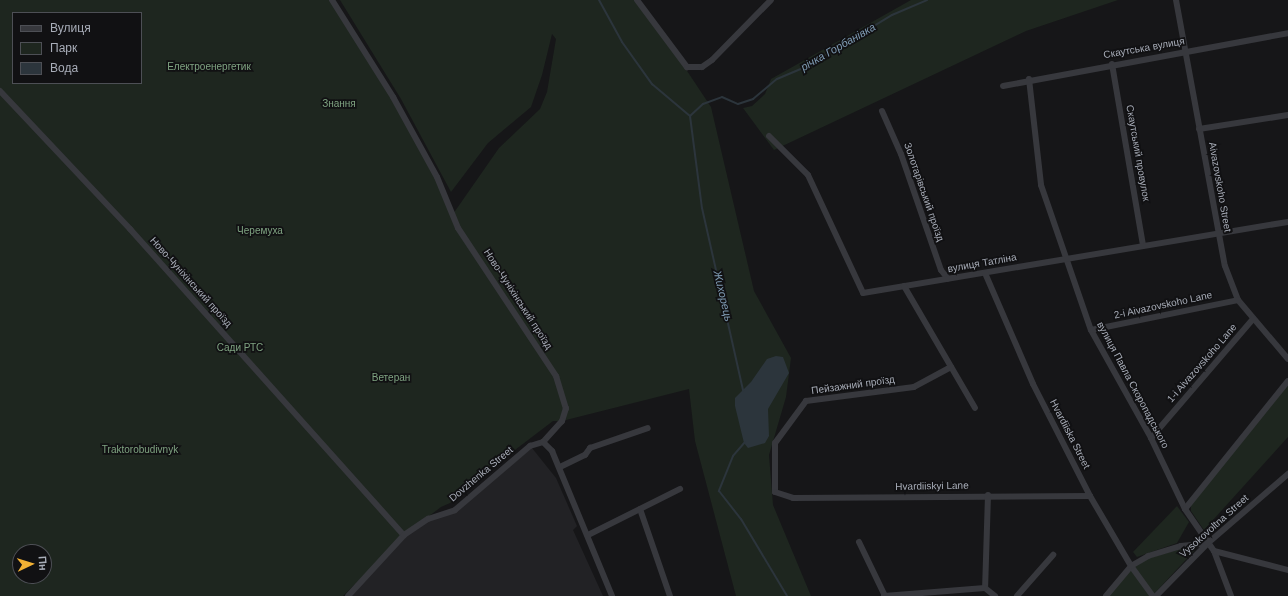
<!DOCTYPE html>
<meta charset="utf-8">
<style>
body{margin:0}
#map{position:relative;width:1288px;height:596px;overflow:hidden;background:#161618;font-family:Helvetica,sans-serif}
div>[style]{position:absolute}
.built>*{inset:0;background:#222225}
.green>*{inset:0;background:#1e261f}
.water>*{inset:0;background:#2c353c}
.stream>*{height:2px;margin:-1px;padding:0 1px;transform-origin:1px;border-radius:1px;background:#2c353c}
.minor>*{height:6px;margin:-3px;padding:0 3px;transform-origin:3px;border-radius:3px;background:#37383d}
span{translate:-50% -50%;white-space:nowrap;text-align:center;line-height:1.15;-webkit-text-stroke:3.5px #111113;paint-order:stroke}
.street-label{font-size:10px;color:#a8adb8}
.park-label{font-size:10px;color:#7fa381}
.water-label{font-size:11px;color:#7f9bb3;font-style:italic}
.legend{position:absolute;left:12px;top:12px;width:130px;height:72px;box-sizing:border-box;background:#111113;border:1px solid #4d4f55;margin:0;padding:5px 7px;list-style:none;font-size:12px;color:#a8adb8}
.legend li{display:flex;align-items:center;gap:8px;height:20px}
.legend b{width:20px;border:1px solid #4d4f55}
.north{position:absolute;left:12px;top:544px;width:40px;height:40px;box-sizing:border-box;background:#111113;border:1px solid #4d4f55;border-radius:50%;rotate:86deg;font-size:11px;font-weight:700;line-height:16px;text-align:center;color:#a8adb8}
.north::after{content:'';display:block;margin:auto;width:14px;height:18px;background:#f2b134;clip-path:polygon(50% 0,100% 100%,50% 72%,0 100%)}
</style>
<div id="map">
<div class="built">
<i style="clip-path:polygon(532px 448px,556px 478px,577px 526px,573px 530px,603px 596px,350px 596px,406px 535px,429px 521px,455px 512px)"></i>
</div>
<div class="green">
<i style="clip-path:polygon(evenodd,0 0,330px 0,350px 27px,344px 33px,350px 27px,428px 163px,453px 214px,499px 148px,540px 109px,547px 92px,556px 39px,552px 34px,542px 75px,531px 107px,488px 143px,451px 192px,401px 99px,340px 0,640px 0,711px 107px,754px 291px,791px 358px,786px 397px,769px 455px,773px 505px,811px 596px,736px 596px,695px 441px,689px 389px,562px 421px,553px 421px,474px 481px,450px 503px,441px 507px,404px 535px,343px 596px,0 596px,0 0,13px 13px,141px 13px,141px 83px,13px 83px,13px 13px,0 0,20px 552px,44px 552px,44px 576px,20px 576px,20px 552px)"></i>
<i style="clip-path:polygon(911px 0,1118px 0,1026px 31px,774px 150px,743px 108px,752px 106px,765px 94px,771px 79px)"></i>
<i style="clip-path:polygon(1288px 385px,1288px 437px,1204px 530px,1191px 511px,1191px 505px)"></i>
<i style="clip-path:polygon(1177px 506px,1189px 522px,1177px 543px,1137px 557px,1133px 552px)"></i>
<i style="clip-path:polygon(1184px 548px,1195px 550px,1152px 596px,1109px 596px,1133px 567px,1149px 558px)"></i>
</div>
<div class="water">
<i style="clip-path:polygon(776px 356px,783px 357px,789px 373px,768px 409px,769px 436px,765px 443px,748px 448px,744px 443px,735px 406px,735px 398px,751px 382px,767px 359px)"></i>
</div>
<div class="stream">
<i style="left:599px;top:0;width:48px;rotate:61.3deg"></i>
<i style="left:622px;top:42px;width:52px;rotate:54.5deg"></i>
<i style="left:652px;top:84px;width:50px;rotate:40.1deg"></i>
<i style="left:690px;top:116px;width:93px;rotate:82.6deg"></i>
<i style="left:702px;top:208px;width:187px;rotate:77.3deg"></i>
<i style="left:690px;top:116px;width:18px;rotate:-43deg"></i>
<i style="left:703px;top:104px;width:20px;rotate:-20deg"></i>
<i style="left:722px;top:97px;width:17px;rotate:24deg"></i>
<i style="left:738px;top:104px;width:16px;rotate:-18deg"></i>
<i style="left:753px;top:99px;width:31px;rotate:-40deg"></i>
<i style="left:777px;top:79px;width:34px;rotate:-23deg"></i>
<i style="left:808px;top:66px;width:98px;rotate:-31.3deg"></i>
<i style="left:892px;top:15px;width:38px;rotate:-23deg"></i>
<i style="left:745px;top:442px;width:18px;rotate:131deg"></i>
<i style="left:733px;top:456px;width:38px;rotate:112deg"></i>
<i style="left:719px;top:491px;width:36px;rotate:52deg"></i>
<i style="left:741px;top:519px;width:90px;rotate:59.1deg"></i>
</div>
<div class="minor">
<i style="left:332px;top:0;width:115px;rotate:57.8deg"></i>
<i style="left:393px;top:97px;width:91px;rotate:61.2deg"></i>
<i style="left:437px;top:177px;width:55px;rotate:67.6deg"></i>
<i style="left:458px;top:228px;width:178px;rotate:56.5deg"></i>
<i style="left:556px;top:376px;width:34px;rotate:73deg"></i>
<i style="left:566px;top:408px;width:14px;rotate:107deg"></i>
<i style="left:562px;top:421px;width:28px;rotate:132deg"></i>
<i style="left:637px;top:0;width:84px;rotate:53.3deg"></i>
<i style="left:687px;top:67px;width:15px"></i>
<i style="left:702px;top:67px;width:12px;rotate:-35deg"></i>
<i style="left:712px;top:60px;width:84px;rotate:-45.5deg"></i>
<i style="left:1176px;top:0;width:270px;rotate:79.6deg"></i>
<i style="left:1225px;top:266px;width:36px;rotate:69deg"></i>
<i style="left:1238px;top:300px;width:77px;rotate:49.7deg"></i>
<i style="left:1112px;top:64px;width:184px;rotate:80.3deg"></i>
<i style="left:1029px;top:79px;width:107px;rotate:83.5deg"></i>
<i style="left:1041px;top:185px;width:153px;rotate:71deg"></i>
<i style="left:1091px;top:330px;width:124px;rotate:60.9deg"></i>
<i style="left:1151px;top:438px;width:79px;rotate:64.4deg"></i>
<i style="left:1185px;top:509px;width:51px;rotate:55.4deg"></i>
<i style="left:1214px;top:551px;width:48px;rotate:69.3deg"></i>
<i style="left:1003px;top:86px;width:290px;rotate:-10.5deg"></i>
<i style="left:0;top:91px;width:190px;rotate:46.7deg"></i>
<i style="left:130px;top:229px;width:411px;rotate:48.2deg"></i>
<i style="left:882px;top:111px;width:47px;rotate:66.2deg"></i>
<i style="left:901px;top:154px;width:123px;rotate:71deg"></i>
<i style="left:941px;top:270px;width:11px;rotate:52deg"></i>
<i style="left:1199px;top:129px;width:90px;rotate:-8.9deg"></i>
<i style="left:769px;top:136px;width:55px;rotate:45deg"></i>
<i style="left:808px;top:175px;width:130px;rotate:65deg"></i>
<i style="left:863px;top:293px;width:431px;rotate:-9.5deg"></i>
<i style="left:985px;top:273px;width:121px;rotate:66.6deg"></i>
<i style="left:1033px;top:384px;width:126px;rotate:63deg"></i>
<i style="left:1090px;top:496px;width:81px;rotate:59.6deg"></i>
<i style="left:1131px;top:566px;width:37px;rotate:54deg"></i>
<i style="left:904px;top:286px;width:141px;rotate:59.8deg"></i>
<i style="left:1091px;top:330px;width:150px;rotate:-11.5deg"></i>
<i style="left:951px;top:367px;width:42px;rotate:151.6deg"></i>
<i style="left:914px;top:387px;width:109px;rotate:172.6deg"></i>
<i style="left:806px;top:401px;width:52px;rotate:126.4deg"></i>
<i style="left:775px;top:443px;width:49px;rotate:90deg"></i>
<i style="left:775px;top:492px;width:19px;rotate:18deg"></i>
<i style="left:793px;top:498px;width:297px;rotate:-0.4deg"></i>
<i style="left:1151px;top:438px;width:157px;rotate:-49.4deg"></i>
<i style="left:560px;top:467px;width:28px;rotate:-26deg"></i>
<i style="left:585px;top:455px;width:9px;rotate:-54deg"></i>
<i style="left:590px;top:448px;width:61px;rotate:-19deg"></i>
<i style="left:988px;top:495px;width:93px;rotate:91.8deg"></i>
<i style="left:985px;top:588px;width:13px;rotate:39deg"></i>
<i style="left:640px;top:509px;width:92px;rotate:71deg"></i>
<i style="left:1185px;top:509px;width:164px;rotate:-51.2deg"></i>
<i style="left:588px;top:535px;width:103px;rotate:-26.6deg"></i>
<i style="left:859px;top:542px;width:60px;rotate:64.3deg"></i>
<i style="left:1214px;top:551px;width:76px;rotate:14.4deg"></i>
<i style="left:348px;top:596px;width:83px;rotate:-47.4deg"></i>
<i style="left:404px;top:535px;width:29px;rotate:-34deg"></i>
<i style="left:428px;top:519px;width:28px;rotate:-18deg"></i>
<i style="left:455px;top:510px;width:99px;rotate:-40.5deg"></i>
<i style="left:530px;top:446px;width:14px;rotate:-17deg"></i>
<i style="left:543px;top:442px;width:13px;rotate:45deg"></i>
<i style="left:552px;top:451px;width:157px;rotate:67.5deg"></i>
<i style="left:884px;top:596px;width:101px;rotate:-4.5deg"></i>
<i style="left:1017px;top:596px;width:55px;rotate:-48.7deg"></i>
<i style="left:1106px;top:596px;width:39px;rotate:-50deg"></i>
<i style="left:1131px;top:566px;width:20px;rotate:-30deg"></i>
<i style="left:1148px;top:556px;width:34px;rotate:-17deg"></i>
<i style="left:1181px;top:546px;width:27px;rotate:-6deg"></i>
<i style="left:1156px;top:596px;width:74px;rotate:-45.5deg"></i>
<i style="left:1208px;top:543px;width:106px;rotate:-40.8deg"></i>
</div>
<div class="street-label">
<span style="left:1144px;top:48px;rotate:-10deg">Скаутська вулиця</span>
<span style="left:1138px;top:153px;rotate:80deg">Скаутський провулок</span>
<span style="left:1220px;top:187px;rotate:80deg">Aivazovskoho Street</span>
<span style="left:924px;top:192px;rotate:71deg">Золотарівський проїзд</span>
<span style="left:982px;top:263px;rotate:-10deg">вулиця Татліна</span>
<span style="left:191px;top:282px;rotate:48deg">Ново-Чуніхінський проїзд</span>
<span style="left:518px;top:299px;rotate:57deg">Ново-Чуніхінський проїзд</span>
<span style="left:1163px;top:305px;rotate:-12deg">2-i Aivazovskoho Lane</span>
<span style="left:1202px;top:363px;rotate:-49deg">1-i Aivazovskoho Lane</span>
<span style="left:853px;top:385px;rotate:-8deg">Пейзажний проїзд</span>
<span style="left:1133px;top:385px;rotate:62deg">вулиця Павла Скоропадського</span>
<span style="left:1070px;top:434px;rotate:63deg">Hvardiiska Street</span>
<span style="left:481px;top:474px;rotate:-40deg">Dovzhenka Street</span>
<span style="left:932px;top:486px;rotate:-1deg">Hvardiiskyi Lane</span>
<span style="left:1214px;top:526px;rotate:-42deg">Vysokovoltna Street</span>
</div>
<div class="park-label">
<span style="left:209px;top:67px">Електроенергетик</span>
<span style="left:339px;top:104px">Знання</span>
<span style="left:260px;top:231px">Черемуха</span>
<span style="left:240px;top:348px">Сади РТС</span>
<span style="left:391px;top:378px">Ветеран</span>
<span style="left:140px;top:450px">Traktorobudivnyk</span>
</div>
<div class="water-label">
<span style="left:838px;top:47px;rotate:-30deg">річка Горбанівка</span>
<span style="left:723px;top:296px;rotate:77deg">Жихорець</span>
</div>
<ul class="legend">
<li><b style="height:5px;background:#37383d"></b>Вулиця</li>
<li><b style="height:11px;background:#1e261f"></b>Парк</li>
<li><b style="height:11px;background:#2c353c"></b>Вода</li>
</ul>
<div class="north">Пн</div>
</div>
